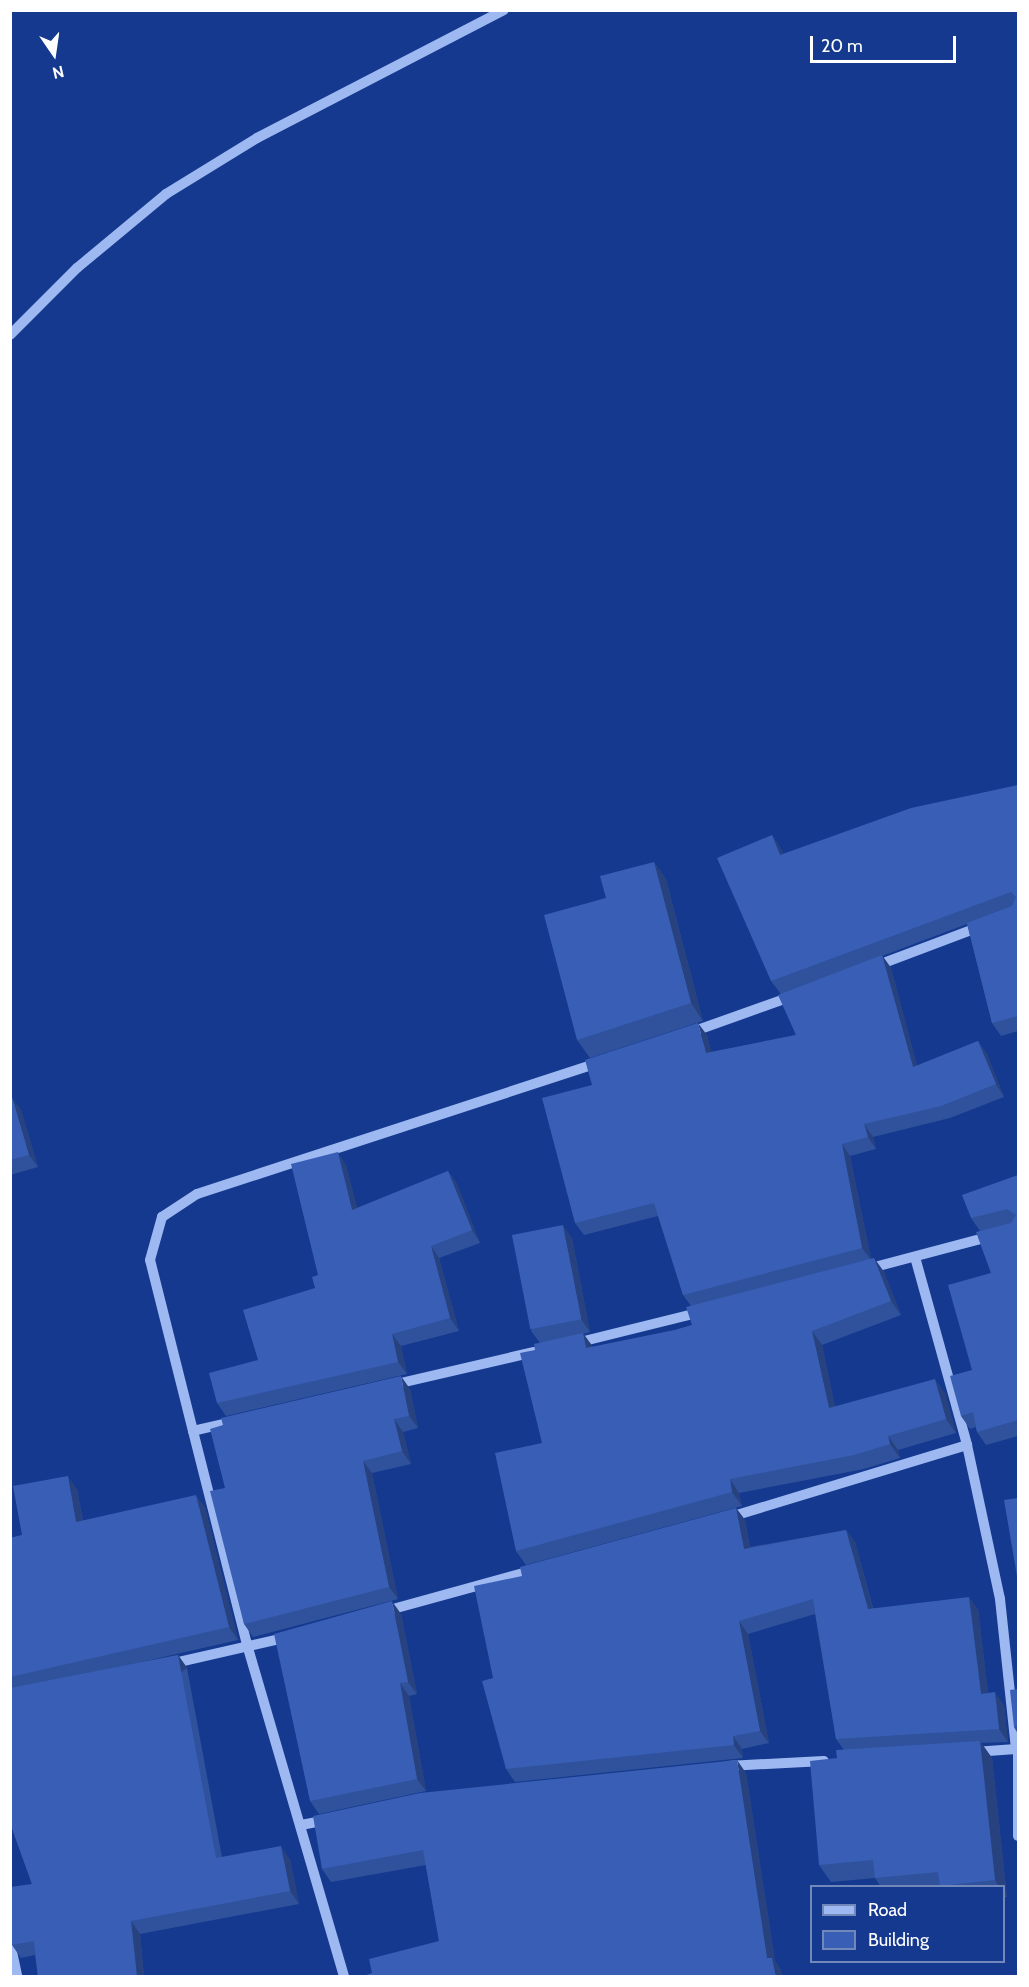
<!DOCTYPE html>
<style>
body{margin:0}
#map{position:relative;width:1029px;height:1987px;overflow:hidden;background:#14398e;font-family:Cabin,sans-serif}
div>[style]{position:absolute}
.minor>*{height:10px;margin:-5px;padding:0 5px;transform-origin:5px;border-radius:5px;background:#9eb8f1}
.wall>*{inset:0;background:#30529c}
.shaded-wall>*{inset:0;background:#27427f;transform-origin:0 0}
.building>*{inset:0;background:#385fb5;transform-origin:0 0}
span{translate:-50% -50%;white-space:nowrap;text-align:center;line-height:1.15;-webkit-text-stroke:5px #14398e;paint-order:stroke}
.frame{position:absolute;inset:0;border:12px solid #fff;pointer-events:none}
.legend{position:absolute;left:810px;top:1885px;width:195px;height:78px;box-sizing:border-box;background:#14398e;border:2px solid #7288bb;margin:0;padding:8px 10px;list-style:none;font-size:18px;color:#fff}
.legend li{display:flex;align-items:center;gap:12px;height:30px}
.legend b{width:30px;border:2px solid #7288bb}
.north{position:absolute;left:24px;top:24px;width:60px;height:60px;-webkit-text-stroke:4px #14398e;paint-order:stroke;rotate:167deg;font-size:16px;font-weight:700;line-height:24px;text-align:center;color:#fff}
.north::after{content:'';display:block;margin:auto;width:21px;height:27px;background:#fff;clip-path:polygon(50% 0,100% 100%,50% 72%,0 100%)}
.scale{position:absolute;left:810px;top:36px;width:146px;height:27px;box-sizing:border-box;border:3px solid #fff;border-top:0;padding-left:8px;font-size:18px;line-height:21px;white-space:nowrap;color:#fff;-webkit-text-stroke:4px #14398e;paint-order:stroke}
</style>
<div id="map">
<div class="minor">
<i style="left:10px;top:335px;width:95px;rotate:-45deg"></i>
<i style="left:77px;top:268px;width:116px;rotate:-39.7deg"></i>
<i style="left:166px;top:194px;width:107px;rotate:-31.6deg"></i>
<i style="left:257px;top:138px;width:278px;rotate:-27.4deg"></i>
<i style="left:873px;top:967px;width:116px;rotate:-20.6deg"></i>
<i style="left:689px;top:1033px;width:110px;rotate:-19.6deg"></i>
<i style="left:915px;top:1257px;width:195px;rotate:74.5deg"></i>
<i style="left:967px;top:1445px;width:157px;rotate:77.9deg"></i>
<i style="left:1000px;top:1599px;width:151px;rotate:83.9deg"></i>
<i style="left:1016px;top:1749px;width:42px;rotate:175.9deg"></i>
<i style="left:867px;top:1269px;width:156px;rotate:-14.8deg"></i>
<i style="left:576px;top:1343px;width:129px;rotate:-13.9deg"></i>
<i style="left:392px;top:1385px;width:146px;rotate:-13.1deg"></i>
<i style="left:236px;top:1421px;width:44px;rotate:166.9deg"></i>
<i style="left:193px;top:1431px;width:176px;rotate:-104.1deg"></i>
<i style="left:150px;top:1260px;width:45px;rotate:-74.4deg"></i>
<i style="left:162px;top:1217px;width:42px;rotate:-33.3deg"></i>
<i style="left:197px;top:1194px;width:424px;rotate:-18.1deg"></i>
<i style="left:193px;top:1431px;width:224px;rotate:75.8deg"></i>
<i style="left:248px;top:1648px;width:342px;rotate:73.7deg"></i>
<i style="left:727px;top:1518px;width:251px;rotate:-16.9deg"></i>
<i style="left:382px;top:1612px;width:159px;rotate:-15.4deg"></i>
<i style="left:170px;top:1664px;width:122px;rotate:-12.8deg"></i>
<i style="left:1018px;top:1749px;width:87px;rotate:90deg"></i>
<i style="left:728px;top:1766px;width:96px;rotate:-3deg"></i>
<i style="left:301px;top:1825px;width:26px;rotate:-11deg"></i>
<i style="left:10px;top:1942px;width:35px;rotate:78deg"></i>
</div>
<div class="wall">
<i style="clip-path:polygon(1018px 785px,1018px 1031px,1001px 1036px,992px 1023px,967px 924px,882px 956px,891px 968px,917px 1066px,978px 1041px,987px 1054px,1004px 1097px,950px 1118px,873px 1137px,876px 1149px,850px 1156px,871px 1259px,874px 1258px,884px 1272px,901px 1315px,822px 1345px,835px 1407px,945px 1393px,956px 1433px,898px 1450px,900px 1458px,864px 1469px,739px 1493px,742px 1506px,526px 1565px,516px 1551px,542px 1443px,535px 1350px,540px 1343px,531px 1331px,572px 1238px,590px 1332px,583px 1334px,593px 1347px,675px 1330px,692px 1325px,691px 1306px,683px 1295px,658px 1216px,584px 1235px,575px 1223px,592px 1085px,707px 1035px,711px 1052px,796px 1035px,780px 993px,771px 981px,772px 835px,780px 847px,783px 854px)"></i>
<i style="clip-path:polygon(654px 862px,666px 879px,703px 1021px,590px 1058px,577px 1040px,606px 898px)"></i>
<i style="clip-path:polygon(10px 1098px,21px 1110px,38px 1167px,10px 1175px)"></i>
<i style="clip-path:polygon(346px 1165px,357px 1208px,448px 1171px,457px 1184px,480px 1243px,439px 1258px,459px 1331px,401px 1346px,407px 1374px,226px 1416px,217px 1403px,258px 1360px,315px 1288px)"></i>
<i style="clip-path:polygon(1018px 1175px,1018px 1436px,986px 1445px,977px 1432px,976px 1427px,970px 1429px,961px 1416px,972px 1370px,991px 1273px,980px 1231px,971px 1218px)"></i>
<i style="clip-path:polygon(410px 1389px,418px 1428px,403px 1432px,411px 1464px,372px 1473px,398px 1599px,253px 1637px,244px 1624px,225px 1488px)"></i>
<i style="clip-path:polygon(77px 1489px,83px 1521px,205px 1507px,238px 1640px,133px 1664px,178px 1655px,187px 1668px,222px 1857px,290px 1859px,299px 1904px,140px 1934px,144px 1977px,38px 1977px,35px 1955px,21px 1958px,12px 1945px,32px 1884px,10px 1823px,10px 1538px,22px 1535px)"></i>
<i style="clip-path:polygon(736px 1508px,745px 1520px,750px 1547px,846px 1530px,855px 1542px,873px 1608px,978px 1609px,988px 1693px,1004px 1705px,1008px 1742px,981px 1743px,992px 1758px,1007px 1897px,1004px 1897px,1004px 1887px,881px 1887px,875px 1878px,831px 1882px,819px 1865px,837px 1758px,844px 1750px,836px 1739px,815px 1614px,748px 1634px,769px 1743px,742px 1749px,743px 1758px,515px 1782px,506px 1769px,493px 1678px,522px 1576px)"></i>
<i style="clip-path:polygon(401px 1614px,417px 1694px,409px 1696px,426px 1791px,319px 1814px,310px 1801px)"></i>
<i style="clip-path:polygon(1018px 1689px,1018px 1734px,1014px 1727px)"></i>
<i style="clip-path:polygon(746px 1773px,775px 1961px,781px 1970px,782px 1977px,361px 1977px,372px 1973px,439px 1941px,426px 1865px,331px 1882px,322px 1869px)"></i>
</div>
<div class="shaded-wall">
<i style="clip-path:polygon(772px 835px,780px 847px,789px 867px,780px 855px)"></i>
<i style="clip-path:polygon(654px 862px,666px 879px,703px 1021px,691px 1003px)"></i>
<i style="clip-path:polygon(882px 955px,891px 968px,921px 1080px,913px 1067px)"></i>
<i style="clip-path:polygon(698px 1023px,707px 1035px,715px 1066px,706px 1053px)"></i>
<i style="clip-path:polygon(978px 1041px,987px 1054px,1004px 1097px,996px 1084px)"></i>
<i style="clip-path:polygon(12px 1097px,21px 1110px,38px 1167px,29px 1155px)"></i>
<i style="clip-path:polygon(864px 1124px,873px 1137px,876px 1149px,868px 1137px)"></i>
<i style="clip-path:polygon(842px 1144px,850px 1156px,871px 1260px,862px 1248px)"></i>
<i style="clip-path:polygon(338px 1152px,346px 1165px,361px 1222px,352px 1210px)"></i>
<i style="clip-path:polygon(448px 1171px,457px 1184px,480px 1243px,472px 1230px)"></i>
<i style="clip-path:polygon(563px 1225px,572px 1238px,590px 1332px,581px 1319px)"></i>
<i style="clip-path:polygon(431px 1246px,439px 1258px,459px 1331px,450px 1318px)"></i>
<i style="clip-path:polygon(874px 1258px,884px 1272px,901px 1315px,891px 1301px)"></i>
<i style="clip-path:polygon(812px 1331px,822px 1345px,838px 1422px,829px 1408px)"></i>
<i style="clip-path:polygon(583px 1333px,593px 1347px,586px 1348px)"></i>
<i style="clip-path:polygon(392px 1334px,401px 1346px,407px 1374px,398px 1362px)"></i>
<i style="clip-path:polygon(401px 1376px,410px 1389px,418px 1428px,409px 1416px)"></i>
<i style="clip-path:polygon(935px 1379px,945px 1393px,956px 1433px,946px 1419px)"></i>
<i style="clip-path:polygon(394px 1419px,403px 1432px,411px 1464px,402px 1451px)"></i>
<i style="clip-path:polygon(888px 1436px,898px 1450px,900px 1458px,890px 1444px)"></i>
<i style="clip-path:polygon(363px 1461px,372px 1473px,398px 1599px,389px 1587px)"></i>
<i style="clip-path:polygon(68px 1476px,77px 1489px,85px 1535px,76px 1522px)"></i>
<i style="clip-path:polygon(730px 1479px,739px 1493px,742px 1506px,732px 1492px)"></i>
<i style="clip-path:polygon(196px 1495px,205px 1507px,238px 1640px,229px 1627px)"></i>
<i style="clip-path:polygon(736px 1508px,745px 1520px,752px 1561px,744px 1549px)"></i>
<i style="clip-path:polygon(846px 1530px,855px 1542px,876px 1621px,868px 1609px)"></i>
<i style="clip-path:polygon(969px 1597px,978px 1609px,990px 1707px,981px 1694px)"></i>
<i style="clip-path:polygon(392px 1601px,401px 1614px,417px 1694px,408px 1682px)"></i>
<i style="clip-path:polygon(739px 1621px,748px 1634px,769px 1743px,760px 1731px)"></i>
<i style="left:178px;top:1655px;width:16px;height:207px;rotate:55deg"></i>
<i style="clip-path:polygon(400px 1683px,409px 1696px,426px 1791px,417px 1779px)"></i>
<i style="clip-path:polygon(995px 1692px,1004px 1705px,1008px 1742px,999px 1729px)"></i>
<i style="clip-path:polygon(733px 1736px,742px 1749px,743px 1758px,734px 1745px)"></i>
<i style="clip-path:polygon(980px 1741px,992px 1758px,1007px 1897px,1004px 1892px,1004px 1887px,999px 1887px,995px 1880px)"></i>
<i style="clip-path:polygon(737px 1760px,746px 1773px,775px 1961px,781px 1970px,782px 1977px,776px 1977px,767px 1958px)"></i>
<i style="clip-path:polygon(281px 1846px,290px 1859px,299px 1904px,290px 1891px)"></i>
<i style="clip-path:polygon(131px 1921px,140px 1934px,144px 1977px,137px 1977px)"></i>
</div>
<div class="building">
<i style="clip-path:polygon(1018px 785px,1018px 1016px,992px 1023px,967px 923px,1012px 906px,1016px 897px,1011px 892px,771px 981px,717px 858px,772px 835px,780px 855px,911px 808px)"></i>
<i style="clip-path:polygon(654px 862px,691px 1003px,577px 1040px,544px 915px,606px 898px,600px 876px)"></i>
<i style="clip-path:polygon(882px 955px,913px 1067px,978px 1041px,996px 1084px,941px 1106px,864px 1124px,868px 1137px,842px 1144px,862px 1248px,683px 1295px,654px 1203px,575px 1223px,542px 1098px,592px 1085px,585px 1060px,698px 1023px,706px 1053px,796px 1035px,778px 995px)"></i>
<i style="clip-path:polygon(12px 1097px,29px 1155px,10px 1160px,10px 1098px)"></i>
<i style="clip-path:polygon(338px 1152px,352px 1210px,448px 1171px,472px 1230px,431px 1246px,450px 1318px,392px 1334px,398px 1362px,217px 1403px,209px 1373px,258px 1360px,243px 1310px,315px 1288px,312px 1277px,318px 1275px,291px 1164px)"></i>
<i style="clip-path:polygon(1018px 1175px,1018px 1420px,977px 1432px,973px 1412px,961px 1416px,950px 1376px,972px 1370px,948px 1285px,991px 1273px,976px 1232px,1011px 1223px,1016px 1215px,1007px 1209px,971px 1218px,962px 1195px)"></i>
<i style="left:563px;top:1225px;width:96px;height:52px;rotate:79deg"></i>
<i style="clip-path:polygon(874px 1258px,891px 1301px,812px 1331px,829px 1408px,935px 1379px,946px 1419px,888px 1436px,890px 1444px,854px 1455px,730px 1479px,732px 1492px,516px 1551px,495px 1453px,542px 1443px,520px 1353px,535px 1350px,534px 1344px,583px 1333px,586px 1348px,675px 1330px,692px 1325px,686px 1307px)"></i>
<i style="clip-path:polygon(401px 1376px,409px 1416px,394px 1419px,402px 1451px,363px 1461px,389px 1587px,244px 1624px,210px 1491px,225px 1488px,210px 1429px,223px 1425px,221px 1418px)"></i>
<i style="clip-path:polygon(68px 1476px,76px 1522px,196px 1495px,229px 1627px,10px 1677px,10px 1538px,22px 1535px,13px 1486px)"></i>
<i style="clip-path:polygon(1018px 1498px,1018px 1582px,1004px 1500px)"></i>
<i style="clip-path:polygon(736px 1508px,744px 1549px,846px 1530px,868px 1609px,969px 1597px,981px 1694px,995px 1692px,999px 1729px,836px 1739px,813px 1599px,739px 1621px,760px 1731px,733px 1736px,734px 1745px,506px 1769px,482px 1681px,493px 1678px,474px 1586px,522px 1576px,520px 1567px)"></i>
<i style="clip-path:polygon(392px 1601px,408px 1682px,400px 1683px,417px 1779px,310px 1801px,274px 1634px)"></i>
<i style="clip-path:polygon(178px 1655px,216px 1858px,281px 1846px,290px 1891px,131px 1921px,137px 1977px,38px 1977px,34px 1941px,12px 1945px,10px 1941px,10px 1887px,32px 1884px,10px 1823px,10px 1688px)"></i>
<i style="clip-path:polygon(1018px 1689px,1018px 1726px,1014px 1727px,1010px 1690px)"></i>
<i style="clip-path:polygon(980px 1741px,995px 1880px,940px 1886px,938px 1872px,875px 1878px,873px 1860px,819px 1865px,810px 1761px,837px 1758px,836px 1750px)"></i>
<i style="clip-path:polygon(737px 1760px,767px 1958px,772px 1958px,776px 1977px,361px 1977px,372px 1973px,369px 1959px,439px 1941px,423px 1850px,322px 1869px,313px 1816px,420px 1793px)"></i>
</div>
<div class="frame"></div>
<ul class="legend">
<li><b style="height:8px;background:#9eb8f1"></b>Road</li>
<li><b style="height:16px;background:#385fb5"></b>Building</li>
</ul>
<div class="north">N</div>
<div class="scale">20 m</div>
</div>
